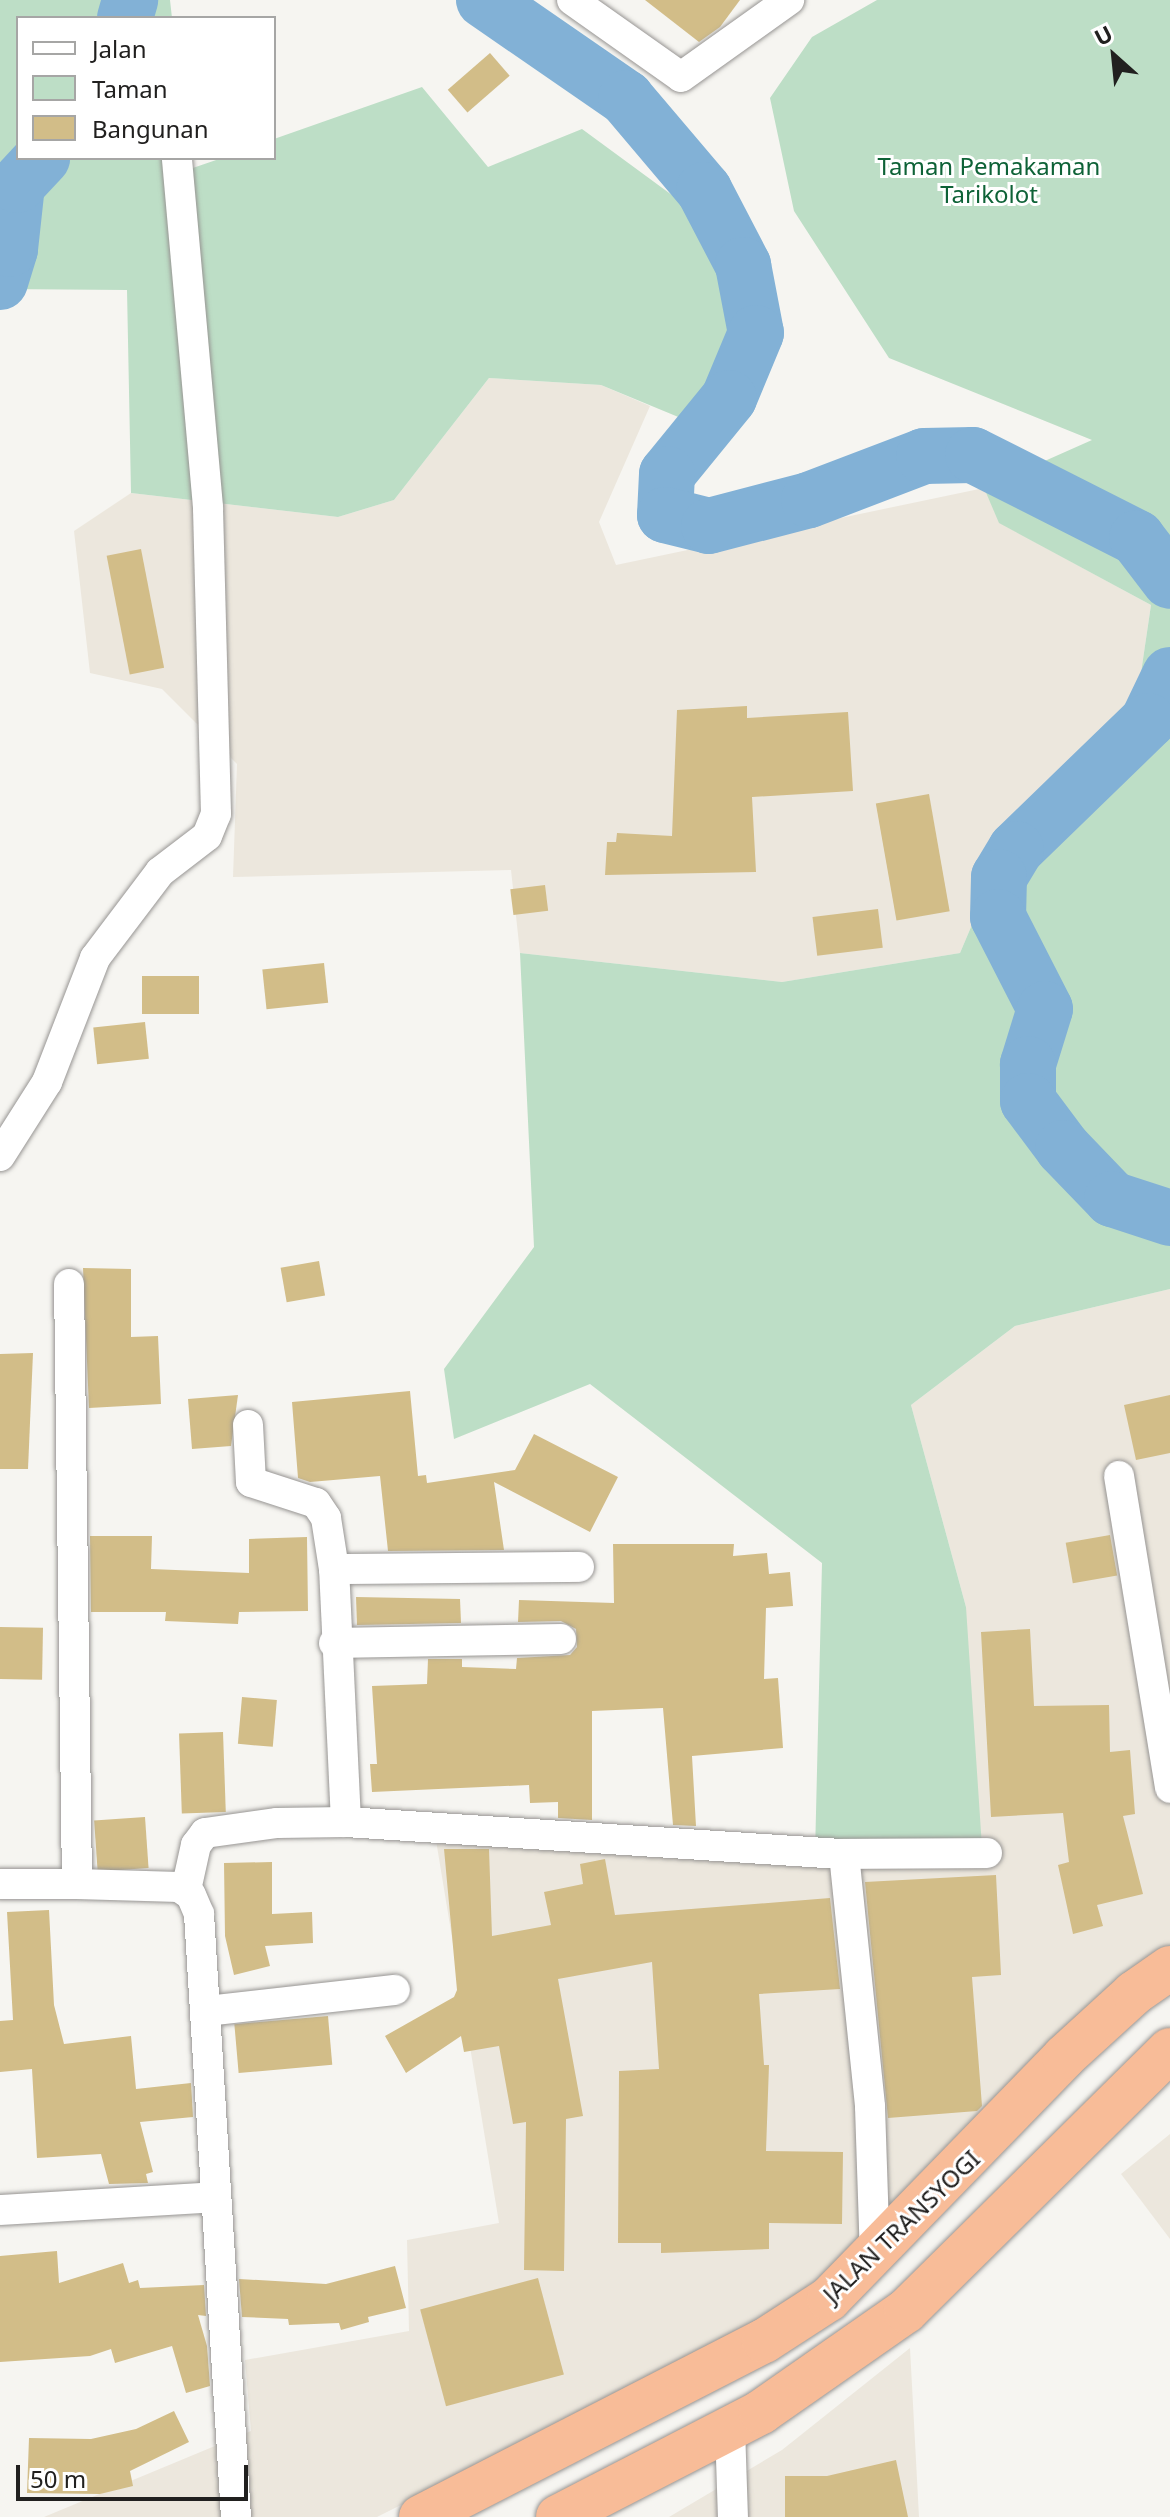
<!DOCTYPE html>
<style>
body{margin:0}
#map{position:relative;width:1170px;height:2517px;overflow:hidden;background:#f6f5f1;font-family:"Noto Sans",sans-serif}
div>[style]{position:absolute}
.built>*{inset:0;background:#ece7dd}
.green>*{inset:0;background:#bddec6}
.river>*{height:56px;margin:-28px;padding:0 28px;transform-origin:28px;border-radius:28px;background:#82b1d6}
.building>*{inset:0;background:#d2bd88;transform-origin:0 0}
.roads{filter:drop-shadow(0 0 2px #979593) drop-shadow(0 0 2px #979593)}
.minor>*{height:30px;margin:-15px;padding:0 15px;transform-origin:15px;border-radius:15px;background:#fff}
.trunk>*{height:44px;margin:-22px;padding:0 22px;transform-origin:22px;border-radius:22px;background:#f8bc98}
span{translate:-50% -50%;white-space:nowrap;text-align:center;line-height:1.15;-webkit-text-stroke:6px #fff;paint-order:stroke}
.park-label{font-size:24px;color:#0e6237}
.street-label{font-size:24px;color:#21201f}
.legend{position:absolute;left:16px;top:16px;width:260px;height:144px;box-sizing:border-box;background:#fff;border:2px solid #a6a6a5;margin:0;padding:10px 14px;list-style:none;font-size:24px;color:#21201f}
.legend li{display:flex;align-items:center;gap:16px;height:40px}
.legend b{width:40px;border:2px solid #a6a6a5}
.north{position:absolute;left:1074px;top:16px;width:80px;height:80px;-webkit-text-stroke:6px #fff;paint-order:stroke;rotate:333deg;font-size:22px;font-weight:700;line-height:32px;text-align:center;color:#21201f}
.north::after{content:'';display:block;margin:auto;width:28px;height:36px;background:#21201f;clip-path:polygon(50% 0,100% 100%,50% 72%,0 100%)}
.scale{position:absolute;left:16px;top:2465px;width:232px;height:36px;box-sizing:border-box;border:4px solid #21201f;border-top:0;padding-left:10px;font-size:24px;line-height:28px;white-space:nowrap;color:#21201f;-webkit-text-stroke:6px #fff;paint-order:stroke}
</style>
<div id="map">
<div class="built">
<i style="clip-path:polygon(489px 378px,601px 385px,650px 406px,599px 522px,616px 565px,984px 488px,1000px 523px,1151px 605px,1133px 727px,1018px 816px,960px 953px,782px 982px,520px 953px,511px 870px,233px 877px,237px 764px,162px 689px,90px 673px,74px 531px,131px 493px,338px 517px,394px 500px)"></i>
<i style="clip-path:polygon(1170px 1289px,1170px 1954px,882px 2234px,737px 2336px,377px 2517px,44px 2517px,251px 2431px,245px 2360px,409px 2331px,407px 2240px,499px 2223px,432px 1816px,889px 1861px,966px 1607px,911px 1405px,1015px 1326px)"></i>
<i style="clip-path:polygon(1170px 2134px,1170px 2239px,1121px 2174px)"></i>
<i style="clip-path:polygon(910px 2348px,919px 2517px,669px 2517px,782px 2450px)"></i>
</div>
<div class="green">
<i style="clip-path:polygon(0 0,170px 0,172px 18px,18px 18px,18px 158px,183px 158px,184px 171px,222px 158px,274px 158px,274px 139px,422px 87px,488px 167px,582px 129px,710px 223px,751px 346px,688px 421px,601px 385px,489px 378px,394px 500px,338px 517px,131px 493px,127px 290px,0 289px)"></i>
<i style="clip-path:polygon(877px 0,1170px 0,1170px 1289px,1015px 1326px,911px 1405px,966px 1607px,982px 1847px,815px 1854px,822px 1563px,590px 1384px,454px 1439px,444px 1369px,534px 1247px,520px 953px,782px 982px,960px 953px,1018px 816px,1133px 727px,1151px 605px,999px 523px,984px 488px,1092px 440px,889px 358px,794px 211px,770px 98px,812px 37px)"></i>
</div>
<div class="river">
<i style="left:484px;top:0;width:173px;rotate:34.6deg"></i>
<i style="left:626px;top:98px;width:121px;rotate:49.7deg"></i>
<i style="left:704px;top:190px;width:85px;rotate:62.5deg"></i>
<i style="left:743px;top:265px;width:69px;rotate:79.2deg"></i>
<i style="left:756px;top:333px;width:70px;rotate:112.6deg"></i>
<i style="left:729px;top:398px;width:98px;rotate:129.2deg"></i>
<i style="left:667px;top:474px;width:41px;rotate:92.8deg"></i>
<i style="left:665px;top:515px;width:45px;rotate:14deg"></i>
<i style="left:709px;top:526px;width:103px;rotate:-14.6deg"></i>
<i style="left:809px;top:500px;width:123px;rotate:-20.9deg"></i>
<i style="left:924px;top:456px;width:49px;rotate:-1.2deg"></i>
<i style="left:973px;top:455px;width:184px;rotate:26.8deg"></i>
<i style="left:1137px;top:538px;width:54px;rotate:52.5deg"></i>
<i style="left:125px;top:18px;width:19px;rotate:-74deg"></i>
<i style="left:0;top:282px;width:34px;rotate:-73deg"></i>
<i style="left:10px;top:249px;width:64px;rotate:-83.8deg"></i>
<i style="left:17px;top:185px;width:37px;rotate:-47deg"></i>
<i style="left:1170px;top:675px;width:51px;rotate:115.6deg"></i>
<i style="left:1148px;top:721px;width:184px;rotate:135.9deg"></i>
<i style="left:1016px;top:849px;width:33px;rotate:121deg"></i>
<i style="left:999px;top:877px;width:40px;rotate:91.4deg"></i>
<i style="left:998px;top:917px;width:103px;rotate:62.9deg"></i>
<i style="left:1045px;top:1009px;width:58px;rotate:107.2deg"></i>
<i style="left:1028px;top:1064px;width:37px;rotate:90deg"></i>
<i style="left:1028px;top:1101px;width:59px;rotate:53.3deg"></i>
<i style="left:1063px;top:1148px;width:71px;rotate:46.1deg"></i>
<i style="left:1112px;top:1199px;width:61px;rotate:18.1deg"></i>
</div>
<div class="building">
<i style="clip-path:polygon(645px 0,740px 0,720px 27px,699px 42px)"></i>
<i style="left:490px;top:53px;width:30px;height:56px;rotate:49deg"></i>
<i style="left:141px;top:549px;width:121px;height:35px;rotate:79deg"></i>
<i style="clip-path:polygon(747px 706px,747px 718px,848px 712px,853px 791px,752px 797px,756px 872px,605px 875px,607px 842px,616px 842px,617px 833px,672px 836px,677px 710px)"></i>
<i style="left:929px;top:794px;width:119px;height:54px;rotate:80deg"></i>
<i style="left:545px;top:885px;width:26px;height:35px;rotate:83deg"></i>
<i style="left:878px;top:909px;width:39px;height:66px;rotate:83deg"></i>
<i style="left:324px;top:963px;width:40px;height:62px;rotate:84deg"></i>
<i style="left:199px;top:976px;width:38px;height:57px;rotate:90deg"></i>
<i style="left:145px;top:1022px;width:37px;height:52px;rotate:84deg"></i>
<i style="left:319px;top:1261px;width:35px;height:39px;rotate:80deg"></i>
<i style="clip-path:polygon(83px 1268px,131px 1269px,131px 1337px,158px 1336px,161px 1404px,89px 1408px)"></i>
<i style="clip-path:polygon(33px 1353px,28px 1469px,0 1469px,0 1354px)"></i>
<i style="clip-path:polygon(410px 1391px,418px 1476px,426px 1475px,427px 1483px,515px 1470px,534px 1434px,618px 1477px,590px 1532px,494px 1482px,504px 1550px,388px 1551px,380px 1476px,310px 1482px,298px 1478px,292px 1402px)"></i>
<i style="clip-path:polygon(238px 1395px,231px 1446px,192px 1449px,188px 1399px)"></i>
<i style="clip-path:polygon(1170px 1395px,1170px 1453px,1136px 1460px,1124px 1405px)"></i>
<i style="left:1110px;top:1535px;width:41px;height:45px;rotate:80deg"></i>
<i style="clip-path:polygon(90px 1536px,152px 1536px,151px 1569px,249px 1573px,249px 1539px,307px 1537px,308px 1611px,239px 1612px,238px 1624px,165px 1621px,166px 1612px,91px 1612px)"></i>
<i style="clip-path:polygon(613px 1544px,734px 1544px,733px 1556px,767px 1553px,769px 1574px,790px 1572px,793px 1606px,766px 1608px,764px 1679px,778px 1678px,783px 1748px,692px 1756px,696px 1826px,673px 1825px,663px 1708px,592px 1711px,592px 1820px,558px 1818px,558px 1802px,530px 1803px,529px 1785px,372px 1792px,370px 1764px,377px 1764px,372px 1686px,427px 1684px,428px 1659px,462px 1659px,462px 1667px,516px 1669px,517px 1658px,570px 1655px,577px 1647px,576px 1629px,561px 1621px,518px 1622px,519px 1600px,614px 1603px)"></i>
<i style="clip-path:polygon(356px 1597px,460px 1599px,461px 1623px,357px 1625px)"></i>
<i style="left:0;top:1627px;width:43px;height:52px;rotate:1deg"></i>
<i style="clip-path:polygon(1030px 1629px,1034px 1706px,1109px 1705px,1110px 1752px,1130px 1750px,1135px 1814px,1123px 1816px,1143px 1894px,1097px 1905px,1103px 1926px,1073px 1934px,1058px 1865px,1069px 1862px,1063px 1813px,991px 1817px,981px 1632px)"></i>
<i style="left:242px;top:1697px;width:35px;height:47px;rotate:5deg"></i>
<i style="left:223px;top:1732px;width:80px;height:44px;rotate:88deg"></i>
<i style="left:145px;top:1817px;width:51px;height:51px;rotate:86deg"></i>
<i style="clip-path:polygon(444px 1849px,489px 1849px,492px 1936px,551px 1925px,544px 1892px,583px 1884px,580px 1864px,605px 1859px,615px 1915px,830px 1898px,840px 1989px,759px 1994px,764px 2065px,769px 2065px,766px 2151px,843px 2152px,842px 2224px,769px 2223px,769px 2249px,661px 2253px,661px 2243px,618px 2243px,619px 2071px,659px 2069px,652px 1962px,558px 1979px,583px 2116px,566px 2119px,564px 2271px,524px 2270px,526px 2122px,513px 2124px,499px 2046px,464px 2052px,461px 2036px,406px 2073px,385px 2036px,454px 1997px,457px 1990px)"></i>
<i style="clip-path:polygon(272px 1862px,272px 1914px,312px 1912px,313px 1943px,265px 1946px,270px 1966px,234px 1975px,225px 1936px,224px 1863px)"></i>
<i style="clip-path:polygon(996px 1875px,1001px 1975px,972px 1977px,982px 2106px,977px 2111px,888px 2118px,865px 1882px)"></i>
<i style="clip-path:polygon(49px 1910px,54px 2005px,64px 2044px,131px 2036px,136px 2089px,191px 2083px,193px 2117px,140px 2122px,153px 2172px,146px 2174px,148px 2183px,109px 2184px,101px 2154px,37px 2158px,32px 2069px,0 2072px,0 2021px,13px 2020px,7px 1912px)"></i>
<i style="left:328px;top:2016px;width:49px;height:94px;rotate:85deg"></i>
<i style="clip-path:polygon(57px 2251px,59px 2283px,123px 2263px,129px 2283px,138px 2280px,140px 2288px,204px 2285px,206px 2316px,198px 2315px,207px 2346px,210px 2386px,186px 2393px,172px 2346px,115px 2363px,111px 2349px,90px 2356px,0 2362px,0 2256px)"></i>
<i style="clip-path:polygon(395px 2266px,406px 2308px,368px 2317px,369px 2322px,341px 2330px,339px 2323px,289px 2325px,288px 2319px,242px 2317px,239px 2279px,326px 2284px)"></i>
<i style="left:538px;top:2278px;width:100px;height:122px;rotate:75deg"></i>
<i style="clip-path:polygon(174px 2411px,189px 2442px,130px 2471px,133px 2486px,100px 2494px,27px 2493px,29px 2438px,91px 2439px,136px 2429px)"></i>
<i style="clip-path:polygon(896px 2460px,908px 2517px,785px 2517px,785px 2476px,827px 2476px)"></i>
</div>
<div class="roads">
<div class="minor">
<i style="left:572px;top:0;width:133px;rotate:35.2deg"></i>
<i style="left:681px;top:77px;width:133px;rotate:-35.5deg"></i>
<i style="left:0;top:1156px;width:88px;rotate:-57.6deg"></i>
<i style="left:47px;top:1082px;width:133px;rotate:-68.8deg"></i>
<i style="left:95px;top:958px;width:108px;rotate:-52.9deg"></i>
<i style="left:160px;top:872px;width:59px;rotate:-37.5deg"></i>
<i style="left:207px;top:836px;width:24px;rotate:-68deg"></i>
<i style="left:216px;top:814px;width:307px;rotate:-91.5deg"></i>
<i style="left:208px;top:507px;width:350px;rotate:-95.1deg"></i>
<i style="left:248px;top:1425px;width:57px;rotate:87deg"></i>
<i style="left:251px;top:1482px;width:68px;rotate:17.9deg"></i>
<i style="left:316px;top:1503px;width:18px;rotate:56deg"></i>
<i style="left:326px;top:1518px;width:52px;rotate:81.1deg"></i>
<i style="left:1119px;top:1476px;width:316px;rotate:80.7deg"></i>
<i style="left:334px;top:1643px;width:227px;rotate:-1deg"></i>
<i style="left:346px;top:1822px;width:253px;rotate:-92.7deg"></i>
<i style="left:334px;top:1569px;width:245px;rotate:-0.5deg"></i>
<i style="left:844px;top:1854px;width:143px;rotate:-0.4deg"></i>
<i style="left:0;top:1884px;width:77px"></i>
<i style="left:77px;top:1884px;width:600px;rotate:-90.76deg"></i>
<i style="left:77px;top:1884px;width:102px;rotate:1.7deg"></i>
<i style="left:179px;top:1887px;width:14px;rotate:34deg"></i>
<i style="left:191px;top:1895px;width:21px;rotate:67deg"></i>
<i style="left:199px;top:1914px;width:604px;rotate:86.49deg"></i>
<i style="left:186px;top:1890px;width:46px;rotate:-77.5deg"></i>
<i style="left:196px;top:1845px;width:15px;rotate:-53deg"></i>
<i style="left:205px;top:1833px;width:73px;rotate:-7.9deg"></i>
<i style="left:277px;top:1823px;width:69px;rotate:-0.8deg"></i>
<i style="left:346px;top:1822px;width:499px;rotate:3.7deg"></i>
<i style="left:844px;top:1854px;width:254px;rotate:84.1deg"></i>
<i style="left:870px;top:2107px;width:151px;rotate:88.1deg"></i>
<i style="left:207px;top:2011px;width:189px;rotate:-6.4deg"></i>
<i style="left:0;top:2210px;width:216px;rotate:-3.4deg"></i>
<i style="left:730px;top:2428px;width:89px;rotate:88.1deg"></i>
</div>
<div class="trunk">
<i style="left:421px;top:2517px;width:386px;rotate:-27.2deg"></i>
<i style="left:764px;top:2341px;width:77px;rotate:-32.9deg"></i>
<i style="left:829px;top:2299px;width:337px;rotate:-45.8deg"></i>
<i style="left:1064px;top:2057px;width:95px;rotate:-42.4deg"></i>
<i style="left:1134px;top:1993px;width:44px;rotate:-34.8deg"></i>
<i style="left:558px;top:2517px;width:229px;rotate:-27.3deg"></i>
<i style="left:761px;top:2412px;width:177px;rotate:-34.9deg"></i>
<i style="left:906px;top:2311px;width:371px;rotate:-44.7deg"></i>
</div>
</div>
<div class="park-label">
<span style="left:989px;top:180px">Taman Pemakaman<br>Tarikolot</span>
</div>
<div class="street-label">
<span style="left:901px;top:2226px;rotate:-44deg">JALAN TRANSYOGI</span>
</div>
<ul class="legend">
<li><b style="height:10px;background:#fff"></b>Jalan</li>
<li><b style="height:22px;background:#bddec6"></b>Taman</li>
<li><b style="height:22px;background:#d2bd88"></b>Bangunan</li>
</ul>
<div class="north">U</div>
<div class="scale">50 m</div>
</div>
